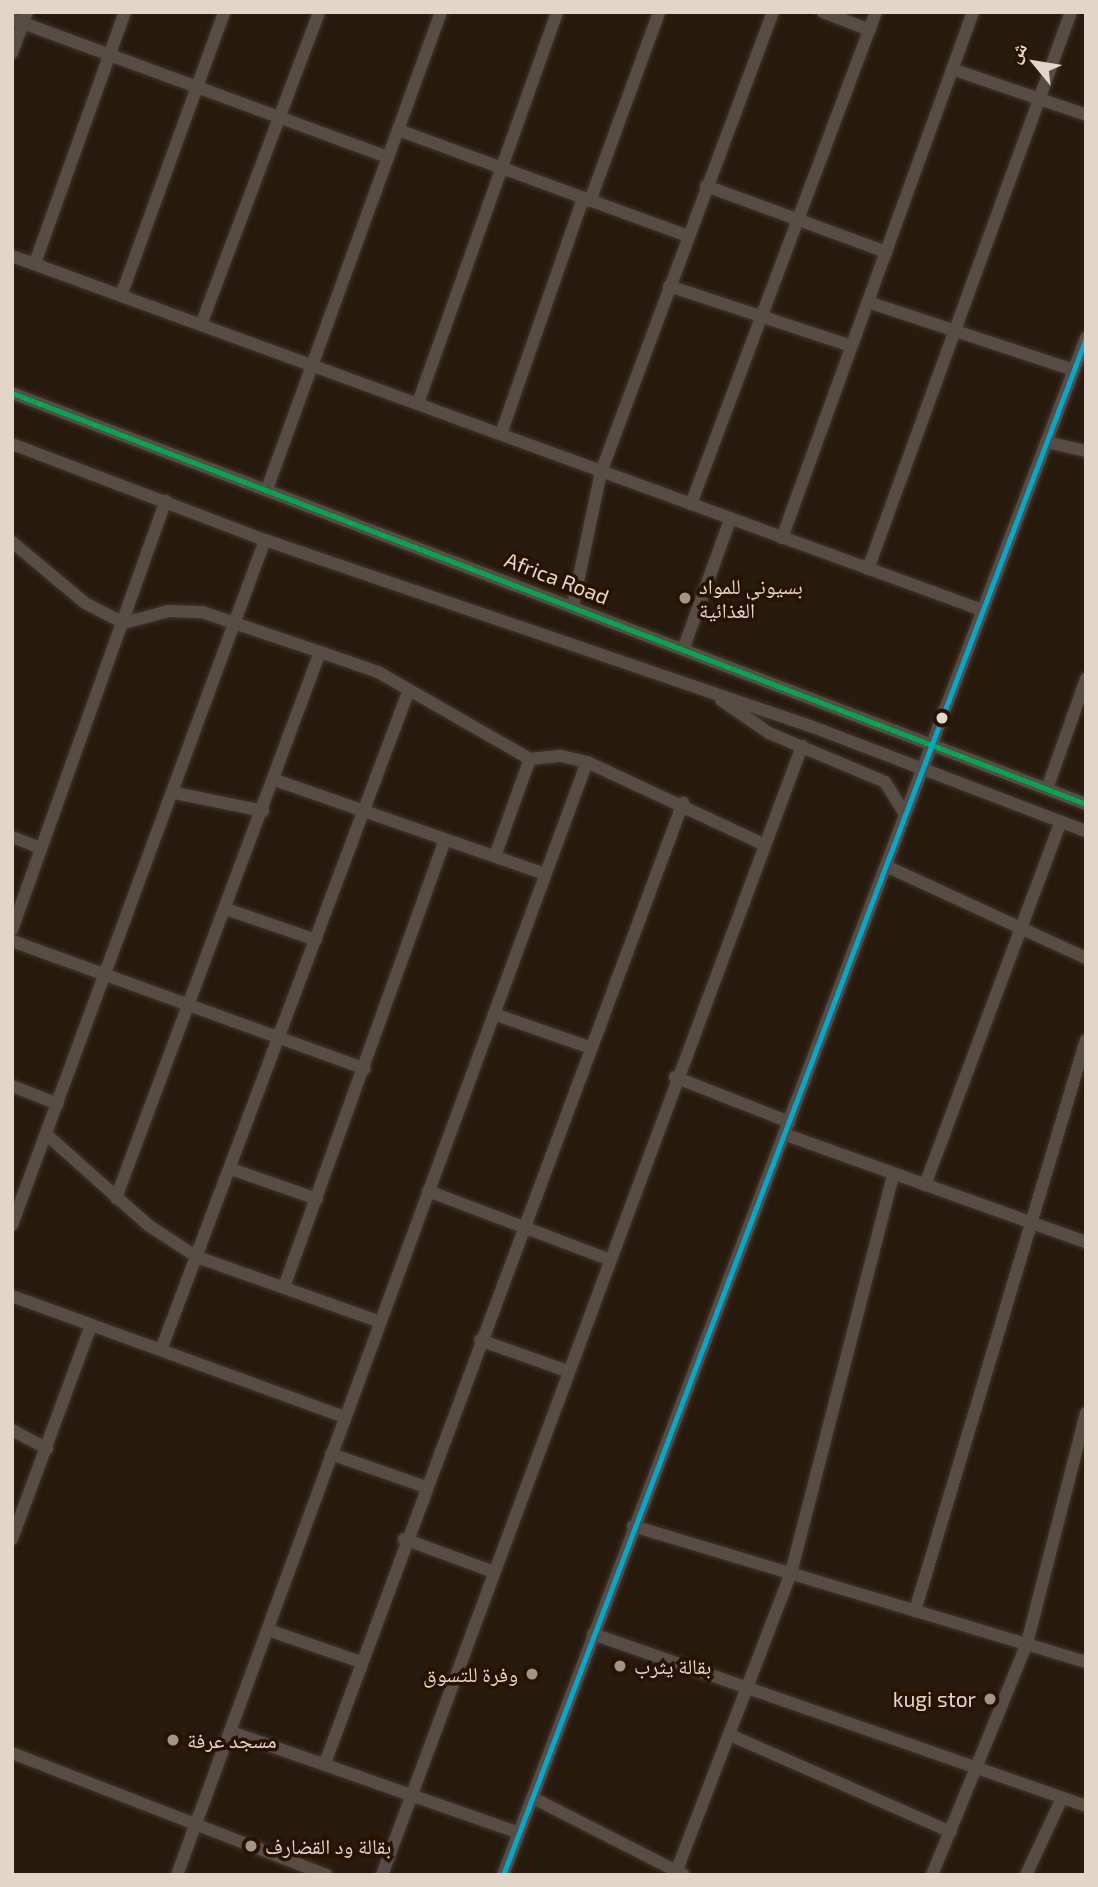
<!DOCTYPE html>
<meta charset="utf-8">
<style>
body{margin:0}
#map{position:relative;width:1098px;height:1887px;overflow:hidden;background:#281b0e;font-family:"Exo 2","Noto Naskh Arabic",sans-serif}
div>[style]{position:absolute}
.roads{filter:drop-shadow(0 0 2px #3f352d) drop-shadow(0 0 2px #3f352d)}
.minor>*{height:12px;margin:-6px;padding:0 6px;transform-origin:6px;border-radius:6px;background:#574d44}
.bus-1>*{height:5px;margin:-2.5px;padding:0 2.5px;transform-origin:2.5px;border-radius:2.5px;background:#00a651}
.bus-2>*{height:5px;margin:-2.5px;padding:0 2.5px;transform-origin:2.5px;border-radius:2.5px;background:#00a9ce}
.dots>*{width:19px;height:19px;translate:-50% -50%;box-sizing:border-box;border:4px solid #281300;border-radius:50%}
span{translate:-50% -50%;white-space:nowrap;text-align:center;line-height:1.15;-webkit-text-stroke:7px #281300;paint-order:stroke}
.street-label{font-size:21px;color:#e3d5c7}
.poi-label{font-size:21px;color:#e3d5c7}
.left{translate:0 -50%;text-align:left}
.right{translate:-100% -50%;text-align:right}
.frame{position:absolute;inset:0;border:14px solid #e3d5c7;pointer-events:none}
.north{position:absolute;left:1000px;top:28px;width:70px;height:70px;-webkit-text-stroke:5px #281300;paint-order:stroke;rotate:300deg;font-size:19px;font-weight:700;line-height:28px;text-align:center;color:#e3d5c7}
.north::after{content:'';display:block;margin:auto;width:24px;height:32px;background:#e3d5c7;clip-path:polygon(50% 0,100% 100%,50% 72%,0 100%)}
</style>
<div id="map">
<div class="roads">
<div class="minor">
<i style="left:823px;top:12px;width:50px;rotate:21deg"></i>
<i style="left:12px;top:19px;width:401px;rotate:20.2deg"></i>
<i style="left:12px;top:53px;width:44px;rotate:-69.9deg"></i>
<i style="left:952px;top:69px;width:142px;rotate:18.9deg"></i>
<i style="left:398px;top:130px;width:308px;rotate:20.1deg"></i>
<i style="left:706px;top:186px;width:192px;rotate:20.1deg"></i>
<i style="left:590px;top:201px;width:201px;rotate:-69.9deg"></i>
<i style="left:12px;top:256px;width:1033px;rotate:20.05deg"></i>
<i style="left:35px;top:263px;width:267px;rotate:-70.3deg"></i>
<i style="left:669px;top:286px;width:192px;rotate:18.2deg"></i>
<i style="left:122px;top:293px;width:299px;rotate:-70deg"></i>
<i style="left:868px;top:302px;width:217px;rotate:18.3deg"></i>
<i style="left:202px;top:322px;width:331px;rotate:-69.3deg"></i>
<i style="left:12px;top:393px;width:1150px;rotate:20.94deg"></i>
<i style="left:418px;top:403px;width:415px;rotate:-70.4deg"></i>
<i style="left:501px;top:434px;width:250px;rotate:-70.8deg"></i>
<i style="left:1046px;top:442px;width:41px;rotate:12.7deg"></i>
<i style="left:12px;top:444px;width:271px;rotate:20.8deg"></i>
<i style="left:265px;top:540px;width:579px;rotate:18.84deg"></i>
<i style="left:813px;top:727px;width:292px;rotate:20.9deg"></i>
<i style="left:267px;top:489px;width:508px;rotate:-69.96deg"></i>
<i style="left:691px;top:504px;width:526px;rotate:-69.39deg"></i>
<i style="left:782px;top:538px;width:560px;rotate:-70.04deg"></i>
<i style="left:12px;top:542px;width:95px;rotate:39.9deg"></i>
<i style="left:85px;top:603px;width:44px;rotate:27.1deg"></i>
<i style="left:124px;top:623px;width:47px;rotate:-14.9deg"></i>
<i style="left:169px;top:611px;width:33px;rotate:2deg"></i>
<i style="left:202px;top:612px;width:125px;rotate:18.7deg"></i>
<i style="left:320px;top:652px;width:61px;rotate:19deg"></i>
<i style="left:378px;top:672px;width:175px;rotate:29.8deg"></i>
<i style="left:530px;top:759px;width:31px;rotate:-6deg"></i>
<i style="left:561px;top:756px;width:27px;rotate:13deg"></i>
<i style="left:587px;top:762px;width:196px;rotate:25deg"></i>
<i style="left:868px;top:569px;width:593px;rotate:-69.98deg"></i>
<i style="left:573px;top:605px;width:136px;rotate:-78.1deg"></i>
<i style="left:601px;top:472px;width:491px;rotate:-69.5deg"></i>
<i style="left:684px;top:647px;width:135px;rotate:-70.1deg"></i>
<i style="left:721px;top:700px;width:58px;rotate:34.5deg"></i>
<i style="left:769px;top:733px;width:126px;rotate:22.9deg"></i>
<i style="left:885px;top:782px;width:36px;rotate:58deg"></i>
<i style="left:275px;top:780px;width:286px;rotate:19.2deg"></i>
<i style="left:1047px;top:789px;width:117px;rotate:-70.5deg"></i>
<i style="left:175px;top:793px;width:90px;rotate:11.6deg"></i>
<i style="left:12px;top:837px;width:30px;rotate:21deg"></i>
<i style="left:495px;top:856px;width:103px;rotate:-70.2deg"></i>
<i style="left:886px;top:866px;width:220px;rotate:24.7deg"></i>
<i style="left:226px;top:909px;width:95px;rotate:19deg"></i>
<i style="left:12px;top:930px;width:456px;rotate:-70.3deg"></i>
<i style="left:12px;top:941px;width:375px;rotate:19.9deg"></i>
<i style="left:494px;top:1014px;width:103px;rotate:19.3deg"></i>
<i style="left:675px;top:1077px;width:123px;rotate:21.5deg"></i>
<i style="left:12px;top:1086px;width:49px;rotate:21.4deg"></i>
<i style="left:784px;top:1134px;width:321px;rotate:19.7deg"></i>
<i style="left:47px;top:1135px;width:135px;rotate:41.7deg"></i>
<i style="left:148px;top:1225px;width:59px;rotate:33.1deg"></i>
<i style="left:197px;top:1257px;width:192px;rotate:19.5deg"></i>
<i style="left:231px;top:1169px;width:91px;rotate:19.2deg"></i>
<i style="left:925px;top:1185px;width:388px;rotate:-69.5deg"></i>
<i style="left:428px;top:1191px;width:192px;rotate:20.7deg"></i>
<i style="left:116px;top:1198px;width:583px;rotate:-69.51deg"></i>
<i style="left:12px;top:1225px;width:730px;rotate:-69.73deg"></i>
<i style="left:284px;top:1287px;width:474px;rotate:-70.2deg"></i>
<i style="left:12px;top:1296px;width:354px;rotate:20deg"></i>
<i style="left:480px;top:1340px;width:92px;rotate:19.6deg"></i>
<i style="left:161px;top:1350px;width:705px;rotate:-69.41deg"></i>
<i style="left:12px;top:1430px;width:40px;rotate:28deg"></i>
<i style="left:331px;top:1454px;width:97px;rotate:19.2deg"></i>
<i style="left:633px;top:1526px;width:473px;rotate:16.7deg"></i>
<i style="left:12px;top:1539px;width:228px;rotate:-69.7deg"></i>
<i style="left:404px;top:1539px;width:96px;rotate:20.1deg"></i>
<i style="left:915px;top:1611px;width:596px;rotate:-73.33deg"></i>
<i style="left:268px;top:1630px;width:98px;rotate:19deg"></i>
<i style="left:593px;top:1634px;width:522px;rotate:19.23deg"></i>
<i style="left:231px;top:1732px;width:305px;rotate:19.3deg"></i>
<i style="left:730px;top:1735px;width:241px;rotate:23.7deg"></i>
<i style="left:12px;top:1753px;width:338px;rotate:21.2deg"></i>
<i style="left:325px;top:1763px;width:1025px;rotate:-69.55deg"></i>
<i style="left:533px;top:1798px;width:169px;rotate:27deg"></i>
<i style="left:177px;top:1875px;width:1186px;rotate:-69.78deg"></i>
<i style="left:382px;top:1875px;width:1205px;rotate:-69.59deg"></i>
<i style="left:503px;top:1875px;width:1644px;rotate:-69.23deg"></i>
<i style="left:675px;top:1875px;width:324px;rotate:-69deg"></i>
<i style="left:791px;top:1573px;width:411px;rotate:-75.6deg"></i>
<i style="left:932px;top:1875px;width:251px;rotate:-67.7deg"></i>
<i style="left:1027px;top:1643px;width:237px;rotate:-75.6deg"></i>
<i style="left:1026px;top:1875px;width:85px;rotate:-64.9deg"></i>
</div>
</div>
<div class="bus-1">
<i style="left:12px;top:393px;width:1150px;rotate:20.94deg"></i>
</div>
<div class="bus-2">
<i style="left:503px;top:1875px;width:1644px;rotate:-69.23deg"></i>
</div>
<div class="dots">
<i style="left:685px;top:598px;background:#a29486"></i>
<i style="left:942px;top:718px;background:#e3d5c7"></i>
<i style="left:620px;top:1666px;background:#a29486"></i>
<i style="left:532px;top:1674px;background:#a29486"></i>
<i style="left:990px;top:1699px;background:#a29486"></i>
<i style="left:173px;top:1740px;background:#a29486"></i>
<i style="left:251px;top:1846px;background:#a29486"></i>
</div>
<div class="street-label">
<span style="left:557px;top:578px;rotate:21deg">Africa Road</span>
</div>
<div class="poi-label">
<span class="left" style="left:699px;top:598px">بسيوني للمواد<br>الغذائية</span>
<span class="left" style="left:634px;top:1666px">بقالة يثرب</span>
<span class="right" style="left:518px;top:1674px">وفرة للتسوق</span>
<span class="right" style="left:976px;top:1699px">kugi stor</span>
<span class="left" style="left:187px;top:1740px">مسجد عرفة</span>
<span class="left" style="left:265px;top:1846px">بقالة ود القضارف</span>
</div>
<div class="frame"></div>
<div class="north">ش</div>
</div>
